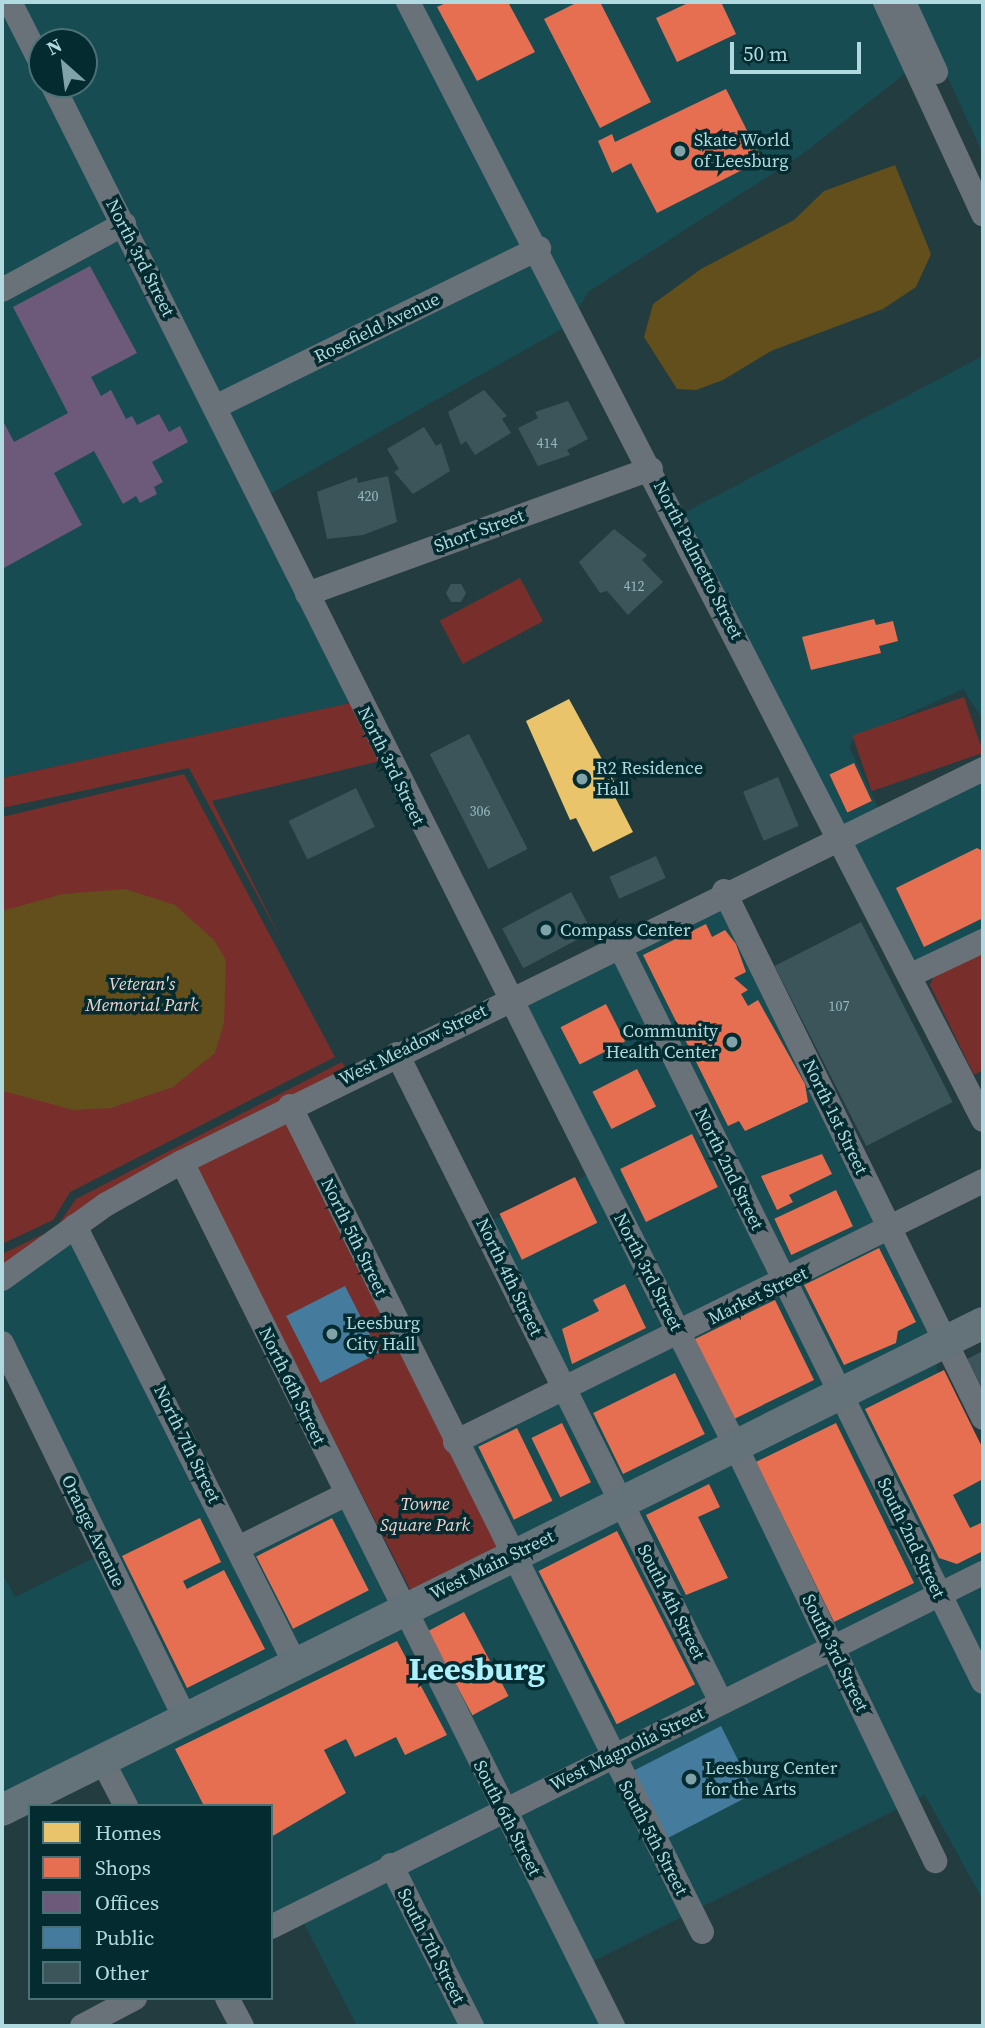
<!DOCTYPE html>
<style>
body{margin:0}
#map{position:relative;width:985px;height:2028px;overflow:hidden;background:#223c3f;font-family:"Source Serif 4",serif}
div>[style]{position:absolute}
.built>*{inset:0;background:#184c53}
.green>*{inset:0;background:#782f2b;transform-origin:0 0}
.water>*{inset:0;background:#624f1c}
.homes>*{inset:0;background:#e9c46a}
.shops>*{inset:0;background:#e76f51;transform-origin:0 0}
.offices>*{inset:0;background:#6d597a}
.public>*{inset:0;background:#457b9d;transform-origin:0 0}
.building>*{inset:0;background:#3c555b;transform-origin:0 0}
.minor>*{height:24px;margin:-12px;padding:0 12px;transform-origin:12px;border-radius:12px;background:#6a7279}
.major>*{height:32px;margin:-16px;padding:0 16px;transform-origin:16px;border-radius:16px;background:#64727a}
.dots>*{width:19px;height:19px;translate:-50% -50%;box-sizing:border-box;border:4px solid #032b30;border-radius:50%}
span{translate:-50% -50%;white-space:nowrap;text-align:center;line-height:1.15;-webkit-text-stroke:7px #032b30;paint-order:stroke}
.number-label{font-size:14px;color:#94b9bf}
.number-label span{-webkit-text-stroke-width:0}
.poi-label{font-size:18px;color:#b1dae0}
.left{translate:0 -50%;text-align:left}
.right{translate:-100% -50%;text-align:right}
.street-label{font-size:18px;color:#b1dae0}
.park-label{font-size:18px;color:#efd3cf;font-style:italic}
.town-label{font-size:32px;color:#abf0fa;font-weight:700}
.frame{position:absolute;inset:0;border:4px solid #b1dae0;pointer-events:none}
.legend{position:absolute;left:28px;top:1804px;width:245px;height:196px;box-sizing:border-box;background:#032b30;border:2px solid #497176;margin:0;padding:9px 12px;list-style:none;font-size:21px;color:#b1dae0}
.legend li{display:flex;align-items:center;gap:14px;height:35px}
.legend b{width:35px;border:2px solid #497176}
.north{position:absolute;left:28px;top:28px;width:70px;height:70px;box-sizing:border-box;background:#032b30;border:2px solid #497176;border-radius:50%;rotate:332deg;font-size:19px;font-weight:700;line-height:28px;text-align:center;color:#b1dae0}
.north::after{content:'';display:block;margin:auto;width:24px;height:32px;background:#7fa3a8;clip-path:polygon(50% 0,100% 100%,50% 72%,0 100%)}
.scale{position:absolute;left:730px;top:42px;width:131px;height:32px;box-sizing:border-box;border:4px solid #b1dae0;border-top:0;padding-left:9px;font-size:21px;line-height:24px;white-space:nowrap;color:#b1dae0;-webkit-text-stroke:5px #032b30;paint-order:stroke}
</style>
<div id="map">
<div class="built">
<i style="clip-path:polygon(evenodd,2px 2px,874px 2px,907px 72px,800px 156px,588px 292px,569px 325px,261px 499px,360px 701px,2px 778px,2px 2px,42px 42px,84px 42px,84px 84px,42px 84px,42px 42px)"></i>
<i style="clip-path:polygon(913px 2px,983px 2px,983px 154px)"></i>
<i style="clip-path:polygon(983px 356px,983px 720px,963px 689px,854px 739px,849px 747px,878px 807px,983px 762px,983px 941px,916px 972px,674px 518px)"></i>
<i style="clip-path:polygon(722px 891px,942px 1332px,509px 1546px,456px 1440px,565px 1386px,485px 1224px,596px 1171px,508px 999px)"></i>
<i style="clip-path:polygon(80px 1236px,241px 1542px,340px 1495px,397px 1600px,2px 1798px,2px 1572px,15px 1597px,104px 1553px,2px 1344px,2px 1277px)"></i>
<i style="clip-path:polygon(937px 1357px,937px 1370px,983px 1461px,983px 1900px,925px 1795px,581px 1967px,611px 2026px,357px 2026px,297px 1910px,271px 1923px,271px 1806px,123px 1806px,105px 1770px)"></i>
</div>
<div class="green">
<i style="left:520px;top:578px;width:49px;height:91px;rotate:62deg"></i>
<i style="left:964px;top:697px;width:59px;height:118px;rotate:71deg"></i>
<i style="clip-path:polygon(360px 701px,389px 759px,212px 801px,283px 943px,189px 768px,2px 808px,2px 778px)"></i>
<i style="clip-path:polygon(184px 774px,335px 1057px,70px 1192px,53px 1220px,2px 1244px,2px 817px)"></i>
<i style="clip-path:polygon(983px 953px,983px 1070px,974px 1075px,930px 985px,934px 976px)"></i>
<i style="clip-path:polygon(342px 1062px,349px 1076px,2px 1277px,2px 1254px,56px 1228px,76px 1199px)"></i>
<i style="left:286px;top:1121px;width:479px;height:102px;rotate:63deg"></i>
</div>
<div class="water">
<i style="clip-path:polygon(895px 165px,931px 254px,916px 287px,883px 309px,771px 351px,723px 380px,696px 390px,677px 389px,644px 337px,653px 304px,701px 269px,794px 220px,824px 191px)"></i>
<i style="clip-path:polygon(125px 889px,175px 905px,214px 940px,226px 960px,224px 1023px,215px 1053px,173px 1087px,111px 1108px,73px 1110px,3px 1091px,2px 911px,63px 894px)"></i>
</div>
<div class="homes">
<i style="clip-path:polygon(569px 699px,621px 794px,615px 797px,633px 832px,593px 852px,576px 818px,570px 820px,526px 721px)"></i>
</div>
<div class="shops">
<i style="clip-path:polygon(448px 2px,508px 2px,535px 52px,477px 81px,437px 7px)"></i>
<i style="clip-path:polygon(578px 2px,600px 2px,651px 102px,600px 128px,544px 19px)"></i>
<i style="clip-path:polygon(690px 2px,721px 2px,736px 34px,677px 62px,656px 18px)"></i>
<i style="clip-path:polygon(726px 89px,762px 160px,657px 213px,631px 163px,612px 173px,598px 141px,612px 134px,615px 142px)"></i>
<i style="clip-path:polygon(874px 619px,876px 625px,893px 621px,898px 641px,879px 646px,881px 653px,811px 670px,802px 637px)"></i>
<i style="left:854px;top:763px;width:42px;height:27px;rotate:65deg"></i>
<i style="clip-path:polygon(977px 848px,983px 851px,983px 918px,924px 947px,896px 888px)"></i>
<i style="clip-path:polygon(706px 924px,712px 937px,725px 930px,736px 944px,746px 972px,734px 978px,748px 990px,741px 994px,748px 1006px,758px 1000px,805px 1084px,808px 1102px,745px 1131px,739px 1121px,728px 1126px,643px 955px)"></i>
<i style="left:606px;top:1004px;width:42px;height:51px;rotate:63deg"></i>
<i style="left:637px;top:1069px;width:42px;height:50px;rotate:63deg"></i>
<i style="left:692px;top:1134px;width:59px;height:80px;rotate:64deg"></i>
<i style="clip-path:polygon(822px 1154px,832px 1174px,789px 1195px,793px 1202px,777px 1210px,761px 1176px)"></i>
<i style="left:575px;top:1177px;width:51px;height:84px;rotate:64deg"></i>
<i style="left:836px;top:1190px;width:40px;height:68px;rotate:65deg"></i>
<i style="clip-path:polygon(879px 1248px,916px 1322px,898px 1331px,896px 1343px,844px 1365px,804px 1285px)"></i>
<i style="clip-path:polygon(625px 1284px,646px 1328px,572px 1364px,562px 1329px,599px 1311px,593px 1300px)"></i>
<i style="left:775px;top:1300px;width:89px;height:90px;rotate:64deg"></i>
<i style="clip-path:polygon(944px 1370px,983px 1449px,983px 1479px,953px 1495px,970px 1528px,983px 1522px,983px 1551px,957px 1564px,939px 1558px,865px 1409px)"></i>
<i style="left:675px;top:1373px;width:68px;height:91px;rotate:64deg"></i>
<i style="left:562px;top:1423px;width:66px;height:34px;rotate:64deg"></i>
<i style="left:836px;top:1423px;width:178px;height:89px;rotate:64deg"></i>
<i style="left:517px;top:1428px;width:81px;height:43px;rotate:64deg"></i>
<i style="clip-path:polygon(709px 1484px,720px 1507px,698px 1517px,728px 1578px,686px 1595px,646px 1515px)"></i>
<i style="clip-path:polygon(200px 1518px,221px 1562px,183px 1581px,187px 1589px,224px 1570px,265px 1649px,187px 1688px,122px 1556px)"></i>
<i style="left:332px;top:1518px;width:81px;height:85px;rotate:63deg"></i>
<i style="left:617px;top:1531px;width:172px;height:88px;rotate:63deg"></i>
<i style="left:464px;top:1612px;width:95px;height:41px;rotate:62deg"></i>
<i style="clip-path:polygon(397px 1641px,447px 1735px,405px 1755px,396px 1737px,355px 1757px,346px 1739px,324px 1750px,346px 1793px,271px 1837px,271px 1806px,204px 1806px,175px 1749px)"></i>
</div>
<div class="offices">
<i style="clip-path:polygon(90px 266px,137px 353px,91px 377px,101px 396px,111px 390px,126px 419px,132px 416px,137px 425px,159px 414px,169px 432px,180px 426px,188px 442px,152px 462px,163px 482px,154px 487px,157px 494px,140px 503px,136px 496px,123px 504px,94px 451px,54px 473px,82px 525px,2px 569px,2px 419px,14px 442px,68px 413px,13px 307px)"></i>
</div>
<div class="public">
<i style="left:345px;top:1286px;width:75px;height:66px;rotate:63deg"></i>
<i style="clip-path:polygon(721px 1726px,751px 1786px,749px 1796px,666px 1839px,631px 1772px)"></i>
</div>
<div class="building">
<i style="clip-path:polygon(484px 390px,507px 416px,502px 419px,511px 433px,475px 455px,466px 441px,461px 445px,448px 412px)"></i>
<i style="clip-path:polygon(568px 401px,588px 439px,567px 450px,570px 455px,538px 466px,518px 428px,538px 418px,535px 412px)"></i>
<i style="clip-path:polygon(424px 427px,436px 446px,441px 443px,450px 471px,413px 494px,394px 472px,399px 469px,387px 449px)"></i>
<i style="clip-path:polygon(388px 476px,397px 522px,363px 535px,327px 539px,317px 492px,357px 477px,358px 483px)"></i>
<i style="clip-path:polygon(614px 529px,647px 555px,642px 560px,663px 582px,628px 615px,607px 591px,600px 593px,579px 562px)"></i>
<i style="clip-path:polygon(451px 584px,461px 584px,466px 593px,461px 602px,451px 602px,446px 593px)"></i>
<i style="left:469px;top:734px;width:129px;height:44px;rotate:63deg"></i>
<i style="left:778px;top:777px;width:53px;height:38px;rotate:67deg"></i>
<i style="left:356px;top:788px;width:43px;height:75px;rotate:64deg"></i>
<i style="left:656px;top:856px;width:24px;height:51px;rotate:66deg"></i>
<i style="left:571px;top:892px;width:45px;height:78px;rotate:62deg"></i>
<i style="left:861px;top:922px;width:202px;height:97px;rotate:63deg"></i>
<i style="clip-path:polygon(983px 1351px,983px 1390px,967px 1359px)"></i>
</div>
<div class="minor">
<i style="left:10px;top:2px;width:71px;rotate:63.1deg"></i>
<i style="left:408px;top:2px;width:1257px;rotate:62.78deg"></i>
<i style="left:885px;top:2px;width:234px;rotate:65.2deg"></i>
<i style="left:904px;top:2px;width:77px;rotate:65.4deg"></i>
<i style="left:52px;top:84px;width:1523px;rotate:63.35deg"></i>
<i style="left:735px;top:1445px;width:462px;rotate:64.3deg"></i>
<i style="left:2px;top:290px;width:139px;rotate:-28.4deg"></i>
<i style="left:215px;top:407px;width:361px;rotate:-26.1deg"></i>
<i style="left:307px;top:594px;width:366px;rotate:-20deg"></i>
<i style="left:724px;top:891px;width:587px;rotate:63.83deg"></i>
<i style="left:618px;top:943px;width:824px;rotate:63.71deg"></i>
<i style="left:911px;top:975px;width:80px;rotate:-25.3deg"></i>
<i style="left:397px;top:1054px;width:724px;rotate:63.43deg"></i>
<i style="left:290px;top:1106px;width:923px;rotate:63.49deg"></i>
<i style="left:182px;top:1162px;width:966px;rotate:63.49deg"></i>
<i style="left:75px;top:1226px;width:489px;rotate:63.3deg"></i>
<i style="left:2px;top:1279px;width:127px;rotate:-35.7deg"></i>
<i style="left:105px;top:1205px;width:88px;rotate:-29.2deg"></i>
<i style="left:182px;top:1162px;width:892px;rotate:-26.13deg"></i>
<i style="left:2px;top:1343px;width:417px;rotate:64deg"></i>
<i style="left:455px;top:1442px;width:589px;rotate:-26.3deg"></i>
<i style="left:238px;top:1548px;width:119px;rotate:-26.4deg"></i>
<i style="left:102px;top:1760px;width:52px;rotate:62.4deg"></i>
<i style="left:391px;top:1865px;width:180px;rotate:63.3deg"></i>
<i style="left:271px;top:1927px;width:795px;rotate:-26.44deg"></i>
<i style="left:227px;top:1998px;width:32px;rotate:62deg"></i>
<i style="left:82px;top:2026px;width:60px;rotate:-27.8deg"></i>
</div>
<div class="major">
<i style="left:2px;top:1810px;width:1095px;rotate:-26.4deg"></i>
</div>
<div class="dots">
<i style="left:680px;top:151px;background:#7fa3a8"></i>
<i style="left:582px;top:779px;background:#7fa3a8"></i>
<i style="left:546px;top:930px;background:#7fa3a8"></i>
<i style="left:732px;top:1042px;background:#7fa3a8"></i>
<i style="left:332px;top:1334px;background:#7fa3a8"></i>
<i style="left:691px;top:1779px;background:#7fa3a8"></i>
</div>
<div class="number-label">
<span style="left:547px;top:443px">414</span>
<span style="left:368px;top:496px">420</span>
<span style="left:634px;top:586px">412</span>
<span style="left:480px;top:811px">306</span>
<span style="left:839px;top:1006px">107</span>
</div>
<div class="poi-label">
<span class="left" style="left:694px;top:151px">Skate World<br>of Leesburg</span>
<span class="left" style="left:596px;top:779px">R2 Residence<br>Hall</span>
<span class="left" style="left:560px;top:930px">Compass Center</span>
<span class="right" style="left:718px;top:1042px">Community<br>Health Center</span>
<span class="left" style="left:346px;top:1334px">Leesburg<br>City Hall</span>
<span class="left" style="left:705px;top:1779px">Leesburg Center<br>for the Arts</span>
</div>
<div class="street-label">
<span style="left:140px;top:258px;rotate:63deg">North 3rd Street</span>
<span style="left:377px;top:328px;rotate:-26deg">Rosefield Avenue</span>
<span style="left:479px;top:531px;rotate:-20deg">Short Street</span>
<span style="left:698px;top:560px;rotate:63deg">North Palmetto Street</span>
<span style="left:391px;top:766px;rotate:64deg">North 3rd Street</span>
<span style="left:413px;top:1045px;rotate:-26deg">West Meadow Street</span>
<span style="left:835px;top:1117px;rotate:64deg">North 1st Street</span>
<span style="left:729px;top:1169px;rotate:64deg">North 2nd Street</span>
<span style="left:354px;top:1237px;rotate:64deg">North 5th Street</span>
<span style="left:648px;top:1272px;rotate:63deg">North 3rd Street</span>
<span style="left:509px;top:1277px;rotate:64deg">North 4th Street</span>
<span style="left:758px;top:1296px;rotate:-26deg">Market Street</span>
<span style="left:292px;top:1386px;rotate:64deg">North 6th Street</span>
<span style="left:187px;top:1444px;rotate:64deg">North 7th Street</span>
<span style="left:93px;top:1531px;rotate:64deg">Orange Avenue</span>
<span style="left:911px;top:1538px;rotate:64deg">South 2nd Street</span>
<span style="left:492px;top:1565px;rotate:-26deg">West Main Street</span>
<span style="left:671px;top:1602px;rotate:63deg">South 4th Street</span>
<span style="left:835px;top:1653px;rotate:64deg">South 3rd Street</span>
<span style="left:627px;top:1749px;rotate:-26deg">West Magnolia Street</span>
<span style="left:507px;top:1818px;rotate:63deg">South 6th Street</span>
<span style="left:653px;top:1838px;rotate:62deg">South 5th Street</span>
<span style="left:431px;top:1946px;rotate:63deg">South 7th Street</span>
</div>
<div class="park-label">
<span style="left:142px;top:995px">Veteran's<br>Memorial Park</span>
<span style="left:425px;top:1515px">Towne<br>Square Park</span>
</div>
<div class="town-label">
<span style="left:477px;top:1669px">Leesburg</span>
</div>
<div class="frame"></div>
<ul class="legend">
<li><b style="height:19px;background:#e9c46a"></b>Homes</li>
<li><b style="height:19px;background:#e76f51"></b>Shops</li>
<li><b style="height:19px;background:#6d597a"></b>Offices</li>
<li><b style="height:19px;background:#457b9d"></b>Public</li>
<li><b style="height:19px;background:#3c555b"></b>Other</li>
</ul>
<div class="north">N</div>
<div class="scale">50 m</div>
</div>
